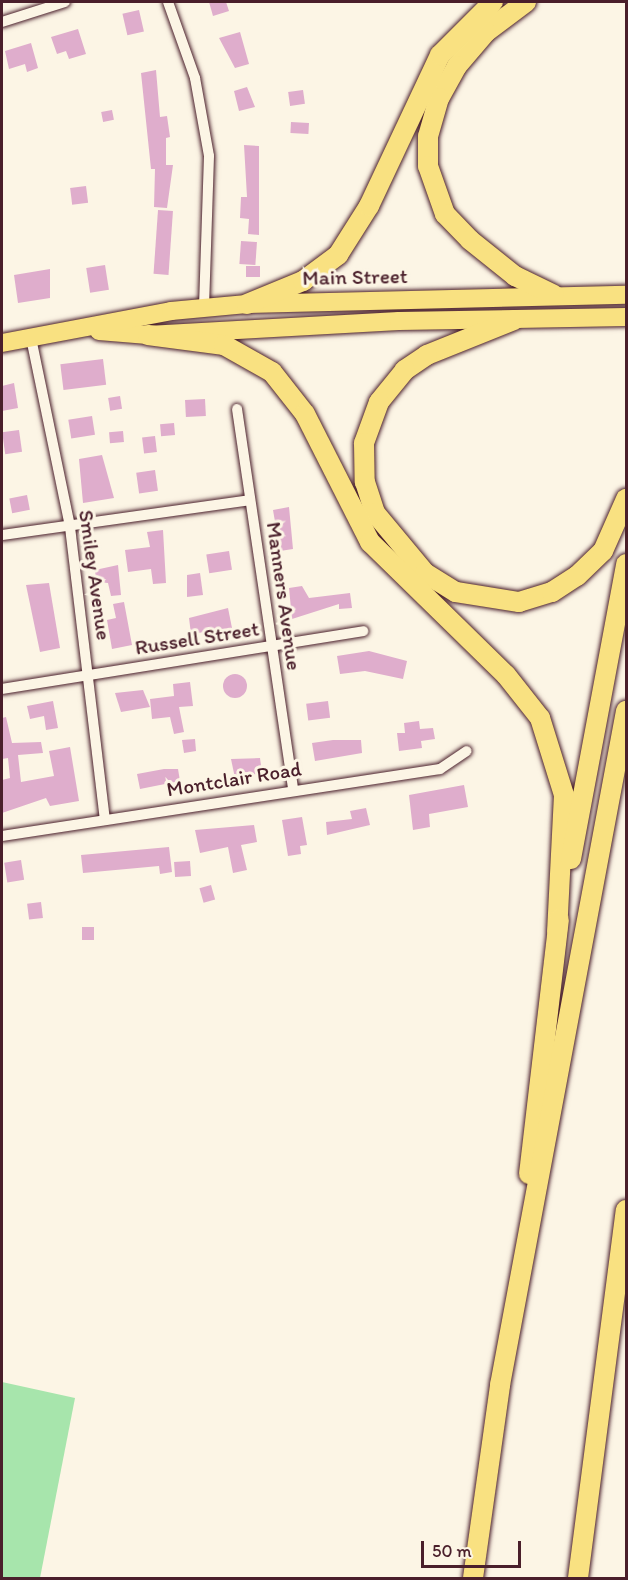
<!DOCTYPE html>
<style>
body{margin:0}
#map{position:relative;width:628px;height:1580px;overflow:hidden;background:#fcf5e5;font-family:Itim,sans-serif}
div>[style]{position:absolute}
.green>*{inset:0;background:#a7e5ac}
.building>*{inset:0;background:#dfadcc;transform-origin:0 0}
.round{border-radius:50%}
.roads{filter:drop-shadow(0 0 2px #4a1f2b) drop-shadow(0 0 2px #4a1f2b)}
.minor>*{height:10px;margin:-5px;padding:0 5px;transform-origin:5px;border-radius:5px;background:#fcf5e5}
.trunk>*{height:18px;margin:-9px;padding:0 9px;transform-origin:9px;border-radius:9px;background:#f9e181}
.motorway>*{height:20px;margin:-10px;padding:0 10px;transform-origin:10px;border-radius:10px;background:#f9e181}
span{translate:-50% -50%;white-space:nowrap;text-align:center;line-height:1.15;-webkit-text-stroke:6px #fcf5e5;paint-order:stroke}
.street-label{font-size:21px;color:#4a1f2b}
.frame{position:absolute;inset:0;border:3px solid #4a1f2b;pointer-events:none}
.scale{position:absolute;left:421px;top:1541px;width:100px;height:27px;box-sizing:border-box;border:3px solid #4a1f2b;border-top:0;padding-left:8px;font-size:18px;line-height:21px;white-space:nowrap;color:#4a1f2b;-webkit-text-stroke:4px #fcf5e5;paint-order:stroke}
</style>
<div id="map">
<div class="green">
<i style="clip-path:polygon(2px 1382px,75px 1398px,40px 1578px,2px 1578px)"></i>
</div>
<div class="building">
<i style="clip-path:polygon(209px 2px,226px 2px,229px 11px,213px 16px)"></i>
<i style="left:139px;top:10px;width:22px;height:17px;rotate:77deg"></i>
<i style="clip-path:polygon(78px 29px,86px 54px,69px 59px,66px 51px,57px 54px,51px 37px)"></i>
<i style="clip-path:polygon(240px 32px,249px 64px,235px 68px,219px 38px)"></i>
<i style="clip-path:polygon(31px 43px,38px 68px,27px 72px,25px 64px,9px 69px,5px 51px)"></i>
<i style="clip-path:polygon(156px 70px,160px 117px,167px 116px,170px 137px,166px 138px,166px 165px,173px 165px,167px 208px,154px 207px,155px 169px,151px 169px,141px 73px)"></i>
<i style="clip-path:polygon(247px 87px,255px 107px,239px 111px,234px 91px)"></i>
<i style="left:303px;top:90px;width:14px;height:15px;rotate:82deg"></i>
<i style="left:112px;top:110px;width:10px;height:11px;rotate:79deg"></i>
<i style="left:291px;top:122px;width:18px;height:11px;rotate:3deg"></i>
<i style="clip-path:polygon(244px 145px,259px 146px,259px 235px,248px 234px,249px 219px,240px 218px,241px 197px,247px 197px)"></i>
<i style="left:86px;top:186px;width:17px;height:16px;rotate:83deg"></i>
<i style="left:158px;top:210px;width:15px;height:64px;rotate:4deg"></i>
<i style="left:241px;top:241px;width:16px;height:23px;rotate:4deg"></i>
<i style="left:105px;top:265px;width:25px;height:19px;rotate:81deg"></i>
<i style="left:246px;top:266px;width:14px;height:11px"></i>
<i style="clip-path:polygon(50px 269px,50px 298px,18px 303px,14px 275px)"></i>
<i style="left:103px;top:359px;width:26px;height:43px;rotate:83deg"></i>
<i style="clip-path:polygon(14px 383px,18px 408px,2px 411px,2px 386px)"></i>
<i style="left:120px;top:396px;width:13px;height:12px;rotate:81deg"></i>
<i style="left:205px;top:399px;width:17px;height:20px;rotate:87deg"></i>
<i style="left:92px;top:416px;width:19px;height:24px;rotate:81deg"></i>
<i style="left:174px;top:423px;width:12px;height:14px;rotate:85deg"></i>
<i style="left:19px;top:430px;width:22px;height:17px;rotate:82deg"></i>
<i style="left:123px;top:431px;width:11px;height:14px;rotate:85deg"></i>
<i style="left:155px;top:436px;width:16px;height:13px;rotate:83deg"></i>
<i style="clip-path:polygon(102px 455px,114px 498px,83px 503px,79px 459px)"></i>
<i style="left:155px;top:470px;width:21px;height:19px;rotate:82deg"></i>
<i style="left:27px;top:495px;width:15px;height:18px;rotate:79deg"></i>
<i style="clip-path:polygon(289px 507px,293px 549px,280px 551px,273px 510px)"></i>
<i style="clip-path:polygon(163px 530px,166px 583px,153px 584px,151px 569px,128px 572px,125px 550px,150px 547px,147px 532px)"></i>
<i style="left:229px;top:551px;width:19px;height:23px;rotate:81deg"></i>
<i style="clip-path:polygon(118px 565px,121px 595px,111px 596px,108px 583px,96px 582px,95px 570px)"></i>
<i style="clip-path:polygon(200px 573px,203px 595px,187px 597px,187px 575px)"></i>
<i style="clip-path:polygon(49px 583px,60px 648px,40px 652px,26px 585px)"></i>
<i style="clip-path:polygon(302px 586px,309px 598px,350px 593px,352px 608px,339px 609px,339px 604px,292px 619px,289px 588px)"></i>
<i style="clip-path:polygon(124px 602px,132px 645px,112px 649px,107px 620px,116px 618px,113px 604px)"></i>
<i style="clip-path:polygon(228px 608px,232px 628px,191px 634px,189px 618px)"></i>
<i style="clip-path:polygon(369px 651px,407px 661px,403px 679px,365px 671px,340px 674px,337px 656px)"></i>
<i class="round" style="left:223px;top:674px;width:24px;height:24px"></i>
<i style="clip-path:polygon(190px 682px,193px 706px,179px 707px,184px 732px,174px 734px,170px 717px,152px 719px,150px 699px,174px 696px,173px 684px)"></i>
<i style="clip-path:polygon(143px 690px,150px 707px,121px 712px,115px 693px)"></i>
<i style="clip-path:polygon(53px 701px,58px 728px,46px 730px,44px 716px,30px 719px,27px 706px)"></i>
<i style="left:328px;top:701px;width:17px;height:22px;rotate:83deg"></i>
<i style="clip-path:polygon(6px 717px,12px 743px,41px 742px,43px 753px,18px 755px,21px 782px,54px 776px,49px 751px,70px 747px,79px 801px,50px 806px,46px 798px,2px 813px,2px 780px,10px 778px,8px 758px,2px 759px,2px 718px)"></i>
<i style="clip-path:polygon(419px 721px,420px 729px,433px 728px,435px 739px,421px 741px,422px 748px,399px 751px,397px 733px,405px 733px,404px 723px)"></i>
<i style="clip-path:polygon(195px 739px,196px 751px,184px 753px,182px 740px)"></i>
<i style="clip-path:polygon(333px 740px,361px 740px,362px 753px,315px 761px,312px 743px)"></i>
<i style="clip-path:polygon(260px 758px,262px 773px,235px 778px,231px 759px)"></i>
<i style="clip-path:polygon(164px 769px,178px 769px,180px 781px,140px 789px,137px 774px)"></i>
<i style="clip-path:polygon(464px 785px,468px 807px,429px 814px,430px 827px,413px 830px,409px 795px)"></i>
<i style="clip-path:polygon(366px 808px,370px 825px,327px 835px,326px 822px,352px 819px,350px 811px)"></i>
<i style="clip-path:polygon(302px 817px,307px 845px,300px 846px,301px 854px,288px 856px,282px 820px)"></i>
<i style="clip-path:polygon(254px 825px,257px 842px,241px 845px,247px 870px,233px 873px,228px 847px,200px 853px,195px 830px)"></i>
<i style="clip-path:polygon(169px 847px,172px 872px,160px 874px,159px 866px,83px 873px,81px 855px)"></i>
<i style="left:21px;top:860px;width:20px;height:17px;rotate:81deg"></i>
<i style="left:190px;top:861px;width:15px;height:16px;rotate:86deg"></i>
<i style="left:211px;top:885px;width:15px;height:12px;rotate:74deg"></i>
<i style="left:41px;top:902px;width:16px;height:14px;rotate:83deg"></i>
<i style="left:82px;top:927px;width:12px;height:13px"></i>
</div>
<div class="roads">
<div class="minor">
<i style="left:168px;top:2px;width:81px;rotate:70.4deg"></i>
<i style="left:195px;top:78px;width:79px;rotate:79.8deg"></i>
<i style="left:209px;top:156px;width:152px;rotate:91.9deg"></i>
<i style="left:2px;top:22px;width:66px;rotate:-17.6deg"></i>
<i style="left:31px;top:338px;width:193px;rotate:78.3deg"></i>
<i style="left:70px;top:527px;width:295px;rotate:83.2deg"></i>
<i style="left:237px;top:409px;width:384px;rotate:81.6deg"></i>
<i style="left:2px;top:535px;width:250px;rotate:-8deg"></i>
<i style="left:2px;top:689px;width:366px;rotate:-9.1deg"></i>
<i style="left:2px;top:836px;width:443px;rotate:-8.7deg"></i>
<i style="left:440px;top:769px;width:32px;rotate:-34deg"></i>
</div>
<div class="trunk">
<i style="left:99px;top:331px;width:49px;rotate:4.7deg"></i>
<i style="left:148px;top:335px;width:251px;rotate:-3.2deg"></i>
<i style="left:399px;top:321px;width:227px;rotate:-1deg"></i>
<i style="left:2px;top:343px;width:172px;rotate:-10.7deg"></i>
<i style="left:171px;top:311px;width:76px;rotate:-5.3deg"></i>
<i style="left:247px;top:304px;width:379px;rotate:-1.4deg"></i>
</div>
<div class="motorway">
<i style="left:526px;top:2px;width:50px;rotate:143.1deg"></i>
<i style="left:486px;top:32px;width:45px;rotate:130.5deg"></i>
<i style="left:457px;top:66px;width:37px;rotate:119deg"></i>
<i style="left:439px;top:98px;width:40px;rotate:106deg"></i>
<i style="left:428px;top:136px;width:30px;rotate:90deg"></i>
<i style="left:428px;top:166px;width:51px;rotate:70.5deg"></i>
<i style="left:445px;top:214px;width:36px;rotate:46deg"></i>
<i style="left:470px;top:240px;width:58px;rotate:38.7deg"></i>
<i style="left:515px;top:276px;width:43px;rotate:26deg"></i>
<i style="left:247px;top:304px;width:61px;rotate:-22.3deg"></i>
<i style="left:303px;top:281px;width:44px;rotate:-36.6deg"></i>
<i style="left:338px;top:255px;width:58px;rotate:-57.7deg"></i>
<i style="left:369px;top:206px;width:167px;rotate:-64.8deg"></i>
<i style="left:440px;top:55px;width:75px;rotate:-45deg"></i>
<i style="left:514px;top:320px;width:94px;rotate:158.1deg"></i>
<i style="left:427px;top:355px;width:27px;rotate:146deg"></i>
<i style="left:405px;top:370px;width:41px;rotate:129.1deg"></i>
<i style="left:379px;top:402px;width:44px;rotate:110.1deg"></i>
<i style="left:364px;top:443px;width:39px;rotate:89deg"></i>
<i style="left:365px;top:482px;width:33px;rotate:72deg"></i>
<i style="left:375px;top:513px;width:78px;rotate:50.2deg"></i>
<i style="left:425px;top:573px;width:36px;rotate:32deg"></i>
<i style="left:456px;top:592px;width:64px;rotate:9deg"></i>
<i style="left:519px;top:602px;width:34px;rotate:-17deg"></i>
<i style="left:552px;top:592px;width:30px;rotate:-33deg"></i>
<i style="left:577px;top:576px;width:36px;rotate:-44deg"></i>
<i style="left:603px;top:551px;width:57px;rotate:-66.1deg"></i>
<i style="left:148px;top:335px;width:77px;rotate:7.5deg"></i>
<i style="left:224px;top:345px;width:55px;rotate:29.4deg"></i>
<i style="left:272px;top:372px;width:53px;rotate:51.8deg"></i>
<i style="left:305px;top:414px;width:144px;rotate:63.1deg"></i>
<i style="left:370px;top:542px;width:190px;rotate:44.4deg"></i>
<i style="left:506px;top:675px;width:55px;rotate:51.7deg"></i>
<i style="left:540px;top:718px;width:81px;rotate:72.7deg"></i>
<i style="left:564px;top:795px;width:137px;rotate:92.9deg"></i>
<i style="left:571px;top:859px;width:300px;rotate:-79.4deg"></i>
<i style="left:529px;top:1174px;width:256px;rotate:-83.3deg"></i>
<i style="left:473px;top:1578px;width:195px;rotate:-82deg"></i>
<i style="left:500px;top:1385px;width:686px;rotate:-79.41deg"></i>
<i style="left:578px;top:1578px;width:371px;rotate:-82.6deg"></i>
</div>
</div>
<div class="street-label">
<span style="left:355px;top:277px;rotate:-1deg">Main Street</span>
<span style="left:95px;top:575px;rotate:82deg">Smiley Avenue</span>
<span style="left:284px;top:596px;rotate:82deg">Manners Avenue</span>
<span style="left:197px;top:638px;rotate:-9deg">Russell Street</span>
<span style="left:234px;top:779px;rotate:-9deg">Montclair Road</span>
</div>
<div class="frame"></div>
<div class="scale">50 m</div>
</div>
